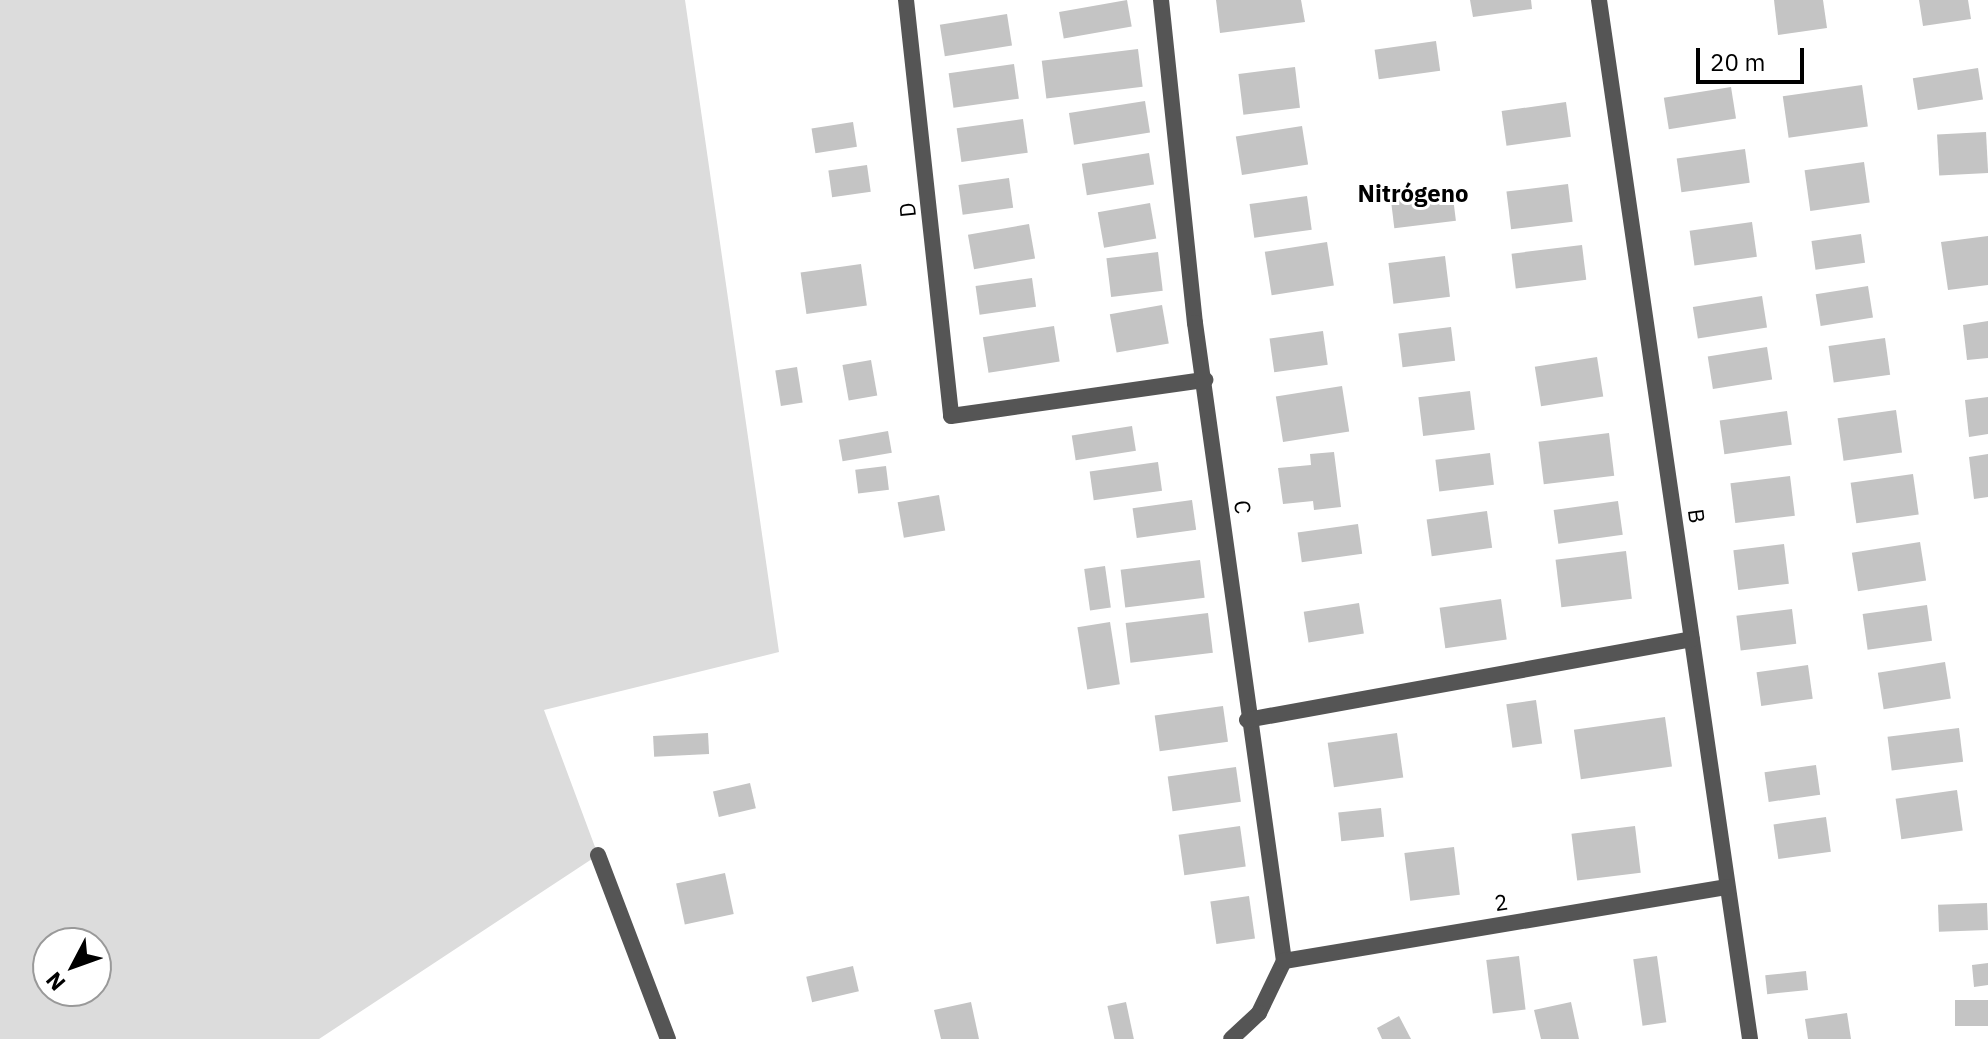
<!DOCTYPE html>
<meta charset="utf-8">
<style>
body{margin:0}
#map{position:relative;width:1988px;height:1039px;overflow:hidden;background:#fff;font-family:"IBM Plex Sans",sans-serif}
div>[style]{position:absolute}
.green>*{inset:0;background:#dcdcdc}
.building>*{inset:0;background:#c4c4c4;transform-origin:0 0}
.minor>*{height:16px;margin:-8px;padding:0 8px;transform-origin:8px;border-radius:8px;background:#555}
span{translate:-50% -50%;white-space:nowrap;text-align:center;line-height:1.15;-webkit-text-stroke:6px #fff;paint-order:stroke}
.street-label{font-size:22px;color:#000}
.neighbourhood-label{font-size:24px;color:#000;font-weight:700}
.north{position:absolute;left:32px;top:927px;width:80px;height:80px;box-sizing:border-box;background:#fff;border:2px solid #999;border-radius:50%;rotate:229deg;font-size:22px;font-weight:700;line-height:32px;text-align:center;color:#000}
.north::after{content:'';display:block;margin:auto;width:28px;height:36px;background:#000;clip-path:polygon(50% 0,100% 100%,50% 72%,0 100%)}
.scale{position:absolute;left:1696px;top:48px;width:108px;height:36px;box-sizing:border-box;border:4px solid #000;border-top:0;padding-left:10px;font-size:24px;line-height:28px;white-space:nowrap;color:#000;-webkit-text-stroke:6px #fff;paint-order:stroke}
</style>
<div id="map">
<div class="green">
<i style="clip-path:polygon(evenodd,0 0,685px 0,779px 652px,544px 710px,598px 855px,319px 1039px,0 1039px,0 0,48px 943px,96px 943px,96px 991px,48px 991px,48px 943px)"></i>
</div>
<div class="building">
<i style="left:1127px;top:0;width:27px;height:69px;rotate:80deg"></i>
<i style="clip-path:polygon(1216px 0,1301px 0,1305px 22px,1220px 33px)"></i>
<i style="clip-path:polygon(1470px 0,1531px 0,1532px 9px,1473px 17px)"></i>
<i style="clip-path:polygon(1774px 0,1823px 0,1827px 28px,1778px 35px)"></i>
<i style="clip-path:polygon(1919px 0,1968px 0,1971px 19px,1923px 26px)"></i>
<i style="left:1007px;top:14px;width:32px;height:68px;rotate:81deg"></i>
<i style="left:1436px;top:41px;width:30px;height:62px;rotate:82deg"></i>
<i style="left:1138px;top:49px;width:38px;height:97px;rotate:83deg"></i>
<i style="left:1014px;top:64px;width:35px;height:66px;rotate:82deg"></i>
<i style="left:1295px;top:67px;width:41px;height:57px;rotate:83deg"></i>
<i style="left:1978px;top:68px;width:32px;height:66px;rotate:81deg"></i>
<i style="left:1862px;top:85px;width:42px;height:80px;rotate:82deg"></i>
<i style="left:1731px;top:87px;width:32px;height:68px;rotate:81deg"></i>
<i style="left:1145px;top:101px;width:32px;height:77px;rotate:81deg"></i>
<i style="left:1566px;top:102px;width:35px;height:65px;rotate:82deg"></i>
<i style="left:1023px;top:119px;width:34px;height:67px;rotate:82deg"></i>
<i style="left:853px;top:122px;width:25px;height:42px;rotate:81deg"></i>
<i style="left:1302px;top:126px;width:39px;height:67px;rotate:81deg"></i>
<i style="left:1986px;top:132px;width:41px;height:49px;rotate:87deg"></i>
<i style="left:1745px;top:149px;width:34px;height:69px;rotate:82deg"></i>
<i style="left:1149px;top:153px;width:32px;height:68px;rotate:81deg"></i>
<i style="left:1864px;top:162px;width:41px;height:60px;rotate:82deg"></i>
<i style="left:867px;top:165px;width:27px;height:39px;rotate:82deg"></i>
<i style="left:1009px;top:178px;width:30px;height:51px;rotate:82deg"></i>
<i style="left:1568px;top:184px;width:38px;height:62px;rotate:83deg"></i>
<i style="left:1452px;top:189px;width:32px;height:62px;rotate:83deg"></i>
<i style="left:1307px;top:196px;width:34px;height:58px;rotate:82deg"></i>
<i style="left:1150px;top:203px;width:36px;height:53px;rotate:80deg"></i>
<i style="left:1752px;top:222px;width:35px;height:63px;rotate:82deg"></i>
<i style="left:1029px;top:224px;width:35px;height:62px;rotate:80deg"></i>
<i style="left:1861px;top:234px;width:29px;height:50px;rotate:82deg"></i>
<i style="clip-path:polygon(1988px 236px,1988px 285px,1948px 290px,1941px 242px)"></i>
<i style="left:1327px;top:242px;width:44px;height:63px;rotate:81deg"></i>
<i style="left:1582px;top:245px;width:35px;height:71px;rotate:83deg"></i>
<i style="left:1158px;top:252px;width:39px;height:52px;rotate:83deg"></i>
<i style="left:1445px;top:256px;width:41px;height:57px;rotate:83deg"></i>
<i style="left:861px;top:264px;width:42px;height:61px;rotate:82deg"></i>
<i style="left:1032px;top:278px;width:29px;height:57px;rotate:82deg"></i>
<i style="left:1868px;top:286px;width:32px;height:53px;rotate:81deg"></i>
<i style="left:1762px;top:296px;width:32px;height:70px;rotate:81deg"></i>
<i style="left:1162px;top:305px;width:39px;height:53px;rotate:80deg"></i>
<i style="clip-path:polygon(1988px 321px,1988px 358px,1967px 360px,1963px 325px)"></i>
<i style="left:1054px;top:326px;width:36px;height:72px;rotate:81deg"></i>
<i style="left:1451px;top:327px;width:34px;height:53px;rotate:83deg"></i>
<i style="left:1323px;top:331px;width:34px;height:54px;rotate:82deg"></i>
<i style="left:1885px;top:338px;width:37px;height:57px;rotate:82deg"></i>
<i style="left:1767px;top:347px;width:33px;height:60px;rotate:81deg"></i>
<i style="left:1597px;top:357px;width:40px;height:63px;rotate:81deg"></i>
<i style="left:871px;top:360px;width:36px;height:29px;rotate:80deg"></i>
<i style="left:797px;top:367px;width:36px;height:22px;rotate:81deg"></i>
<i style="left:1342px;top:386px;width:46px;height:67px;rotate:81deg"></i>
<i style="left:1470px;top:391px;width:39px;height:52px;rotate:83deg"></i>
<i style="clip-path:polygon(1988px 397px,1988px 434px,1969px 437px,1965px 400px)"></i>
<i style="left:1896px;top:410px;width:43px;height:59px;rotate:82deg"></i>
<i style="left:1787px;top:411px;width:34px;height:68px;rotate:82deg"></i>
<i style="left:1132px;top:426px;width:25px;height:61px;rotate:81deg"></i>
<i style="left:888px;top:431px;width:22px;height:50px;rotate:80deg"></i>
<i style="left:1609px;top:433px;width:43px;height:71px;rotate:83deg"></i>
<i style="clip-path:polygon(1334px 452px,1341px 507px,1314px 510px,1313px 501px,1283px 504px,1278px 468px,1311px 465px,1310px 454px)"></i>
<i style="left:1490px;top:453px;width:32px;height:55px;rotate:83deg"></i>
<i style="clip-path:polygon(1988px 454px,1988px 497px,1974px 499px,1969px 457px)"></i>
<i style="left:1158px;top:462px;width:29px;height:69px;rotate:82deg"></i>
<i style="left:886px;top:466px;width:24px;height:31px;rotate:83deg"></i>
<i style="left:1913px;top:474px;width:41px;height:63px;rotate:82deg"></i>
<i style="left:1790px;top:476px;width:40px;height:60px;rotate:83deg"></i>
<i style="left:939px;top:495px;width:36px;height:42px;rotate:80deg"></i>
<i style="left:1192px;top:500px;width:30px;height:60px;rotate:82deg"></i>
<i style="left:1618px;top:501px;width:34px;height:65px;rotate:82deg"></i>
<i style="left:1487px;top:511px;width:37px;height:61px;rotate:82deg"></i>
<i style="left:1358px;top:524px;width:30px;height:61px;rotate:82deg"></i>
<i style="left:1920px;top:542px;width:39px;height:69px;rotate:81deg"></i>
<i style="left:1784px;top:544px;width:40px;height:51px;rotate:83deg"></i>
<i style="left:1626px;top:551px;width:48px;height:71px;rotate:83deg"></i>
<i style="left:1200px;top:560px;width:38px;height:80px;rotate:83deg"></i>
<i style="left:1105px;top:566px;width:42px;height:21px;rotate:82deg"></i>
<i style="left:1501px;top:599px;width:41px;height:62px;rotate:82deg"></i>
<i style="left:1359px;top:603px;width:31px;height:56px;rotate:81deg"></i>
<i style="left:1927px;top:605px;width:36px;height:65px;rotate:82deg"></i>
<i style="left:1792px;top:609px;width:35px;height:56px;rotate:83deg"></i>
<i style="left:1208px;top:613px;width:40px;height:83px;rotate:83deg"></i>
<i style="left:1110px;top:622px;width:63px;height:33px;rotate:81deg"></i>
<i style="left:1945px;top:662px;width:37px;height:68px;rotate:81deg"></i>
<i style="left:1808px;top:665px;width:34px;height:52px;rotate:82deg"></i>
<i style="left:1536px;top:700px;width:44px;height:30px;rotate:82deg"></i>
<i style="left:1223px;top:706px;width:36px;height:69px;rotate:82deg"></i>
<i style="left:1665px;top:717px;width:50px;height:92px;rotate:82deg"></i>
<i style="left:1959px;top:728px;width:34px;height:72px;rotate:83deg"></i>
<i style="left:708px;top:733px;width:21px;height:55px;rotate:87deg"></i>
<i style="left:1397px;top:733px;width:45px;height:70px;rotate:82deg"></i>
<i style="left:1816px;top:765px;width:30px;height:52px;rotate:82deg"></i>
<i style="left:1236px;top:767px;width:35px;height:69px;rotate:82deg"></i>
<i style="left:750px;top:783px;width:26px;height:38px;rotate:77deg"></i>
<i style="left:1957px;top:790px;width:41px;height:62px;rotate:82deg"></i>
<i style="left:1381px;top:808px;width:29px;height:43px;rotate:84deg"></i>
<i style="left:1826px;top:817px;width:35px;height:53px;rotate:82deg"></i>
<i style="left:1240px;top:826px;width:41px;height:62px;rotate:82deg"></i>
<i style="left:1635px;top:826px;width:47px;height:64px;rotate:83deg"></i>
<i style="left:1454px;top:847px;width:48px;height:50px;rotate:83deg"></i>
<i style="left:725px;top:873px;width:42px;height:50px;rotate:78deg"></i>
<i style="left:1249px;top:896px;width:43px;height:39px;rotate:82deg"></i>
<i style="left:1987px;top:903px;width:27px;height:49px;rotate:88deg"></i>
<i style="left:1519px;top:956px;width:54px;height:33px;rotate:83deg"></i>
<i style="left:1657px;top:956px;width:67px;height:24px;rotate:82deg"></i>
<i style="clip-path:polygon(1988px 963px,1988px 985px,1974px 987px,1972px 965px)"></i>
<i style="left:853px;top:966px;width:26px;height:48px;rotate:77deg"></i>
<i style="left:1806px;top:971px;width:19px;height:41px;rotate:84deg"></i>
<i style="left:1988px;top:1000px;width:26px;height:33px;rotate:90deg"></i>
<i style="clip-path:polygon(971px 1002px,979px 1039px,941px 1039px,934px 1010px)"></i>
<i style="left:1126px;top:1002px;width:38px;height:19px;rotate:78deg"></i>
<i style="clip-path:polygon(1571px 1002px,1579px 1039px,1541px 1039px,1534px 1010px)"></i>
<i style="clip-path:polygon(1847px 1013px,1851px 1039px,1808px 1039px,1805px 1019px)"></i>
<i style="clip-path:polygon(1399px 1016px,1411px 1039px,1382px 1039px,1377px 1028px)"></i>
</div>
<div class="minor">
<i style="left:906px;top:0;width:418px;rotate:83.8deg"></i>
<i style="left:951px;top:416px;width:257px;rotate:-8.1deg"></i>
<i style="left:1161px;top:0;width:325px;rotate:84deg"></i>
<i style="left:1195px;top:323px;width:644px;rotate:82.06deg"></i>
<i style="left:1284px;top:961px;width:58px;rotate:115.7deg"></i>
<i style="left:1259px;top:1013px;width:38px;rotate:137deg"></i>
<i style="left:1599px;top:0;width:1050px;rotate:81.73deg"></i>
<i style="left:1247px;top:720px;width:452px;rotate:-10.3deg"></i>
<i style="left:598px;top:855px;width:197px;rotate:69.2deg"></i>
<i style="left:1284px;top:961px;width:448px;rotate:-9.5deg"></i>
</div>
<div class="street-label">
<span style="left:907px;top:210px;rotate:-96deg">D</span>
<span style="left:1243px;top:507px;rotate:83deg">C</span>
<span style="left:1697px;top:516px;rotate:82deg">B</span>
<span style="left:1501px;top:902px;rotate:-9deg">2</span>
</div>
<div class="neighbourhood-label">
<span style="left:1413px;top:194px">Nitrógeno</span>
</div>
<div class="north">N</div>
<div class="scale">20 m</div>
</div>
